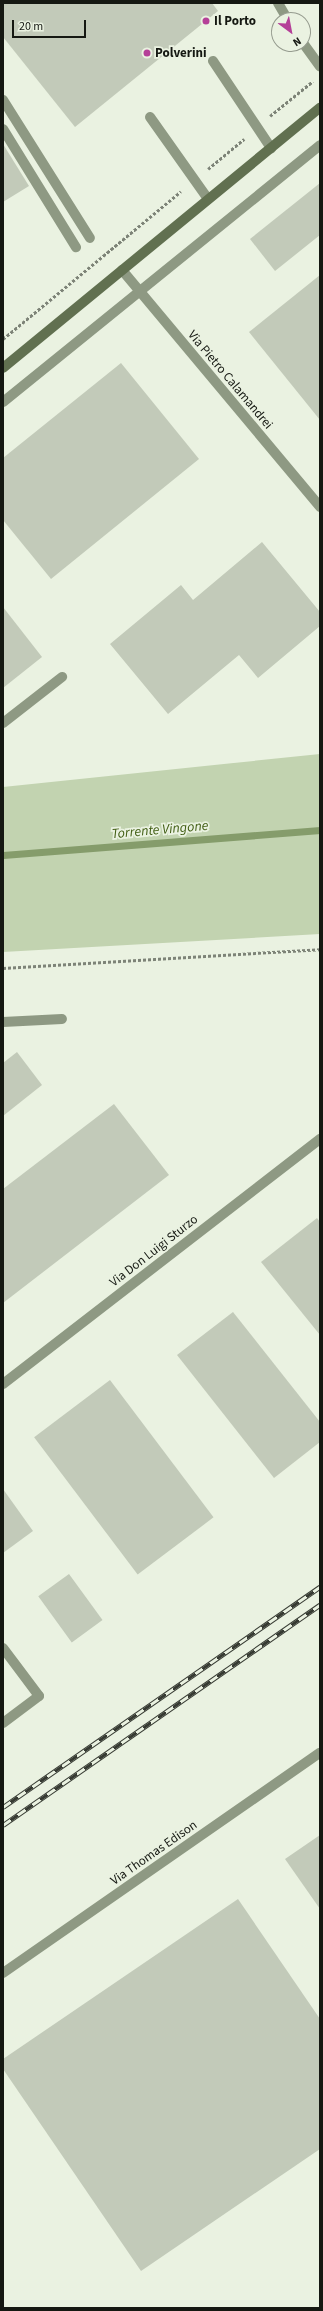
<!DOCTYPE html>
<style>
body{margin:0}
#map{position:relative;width:323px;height:2311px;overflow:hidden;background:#eaf2e1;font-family:"Source Sans 3",sans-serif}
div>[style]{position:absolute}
.green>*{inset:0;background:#c2d3b0}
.stream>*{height:7px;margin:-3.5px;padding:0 3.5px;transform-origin:3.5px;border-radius:3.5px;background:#859c6b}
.building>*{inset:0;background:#c2cab9;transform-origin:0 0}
.path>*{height:2.5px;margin-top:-1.25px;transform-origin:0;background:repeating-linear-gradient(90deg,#7d8377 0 3px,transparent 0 5px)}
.lane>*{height:10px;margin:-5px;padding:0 5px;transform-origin:5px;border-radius:5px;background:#8e9983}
.street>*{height:10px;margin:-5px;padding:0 5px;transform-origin:5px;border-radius:5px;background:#8e9983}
.secondary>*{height:10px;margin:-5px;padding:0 5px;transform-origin:5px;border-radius:5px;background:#617050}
.rail>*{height:4.5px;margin-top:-2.25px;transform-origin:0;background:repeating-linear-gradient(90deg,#eaf2e1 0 9px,#363a32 0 18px);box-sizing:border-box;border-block:1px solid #363a32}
.dots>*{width:11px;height:11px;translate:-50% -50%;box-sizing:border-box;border:2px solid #eaf2e1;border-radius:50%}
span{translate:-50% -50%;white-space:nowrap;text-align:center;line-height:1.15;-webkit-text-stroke:3.5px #eaf2e1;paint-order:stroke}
.poi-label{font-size:13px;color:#151812;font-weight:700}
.left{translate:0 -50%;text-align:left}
.street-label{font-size:13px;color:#151812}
.water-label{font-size:14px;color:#415e14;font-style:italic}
.frame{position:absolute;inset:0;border:4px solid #151812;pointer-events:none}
.north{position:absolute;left:271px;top:12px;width:40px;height:40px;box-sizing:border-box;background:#eaf2e1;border:1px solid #959b8e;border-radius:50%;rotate:148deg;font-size:11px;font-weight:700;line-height:16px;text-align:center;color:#151812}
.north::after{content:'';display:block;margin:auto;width:14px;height:18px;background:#b54098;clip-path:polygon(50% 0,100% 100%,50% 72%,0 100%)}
.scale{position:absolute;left:12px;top:20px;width:74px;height:18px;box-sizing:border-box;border:2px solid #151812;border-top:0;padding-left:5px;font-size:12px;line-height:14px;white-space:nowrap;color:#151812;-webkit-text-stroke:3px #eaf2e1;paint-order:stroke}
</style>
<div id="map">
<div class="green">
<i style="clip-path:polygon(320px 754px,320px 934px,3px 952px,3px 787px)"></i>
</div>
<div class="stream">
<i style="left:3px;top:855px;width:318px;rotate:-4.5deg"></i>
</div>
<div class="building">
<i style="clip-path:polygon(3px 3px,212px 3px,218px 11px,75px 127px,3px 37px)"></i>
<i style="clip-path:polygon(3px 144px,29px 186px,3px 202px)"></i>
<i style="clip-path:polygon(320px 183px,320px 235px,275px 271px,250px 239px)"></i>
<i style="clip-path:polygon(320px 275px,320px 420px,249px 332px)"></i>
<i style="clip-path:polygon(121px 363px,199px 459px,51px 579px,3px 520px,3px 458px)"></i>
<i style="clip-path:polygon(262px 542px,320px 612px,320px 626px,258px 678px,239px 655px,168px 714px,110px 644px,181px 585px,193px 600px)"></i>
<i style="clip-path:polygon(3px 607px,42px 657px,3px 688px)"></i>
<i style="clip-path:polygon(17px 1052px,42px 1085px,3px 1116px,3px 1063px)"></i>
<i style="clip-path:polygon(114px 1104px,169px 1175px,3px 1303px,3px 1189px)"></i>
<i style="clip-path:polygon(317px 1218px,320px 1222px,320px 1335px,261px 1262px)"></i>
<i style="clip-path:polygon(233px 1312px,320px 1422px,320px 1442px,274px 1478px,177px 1355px)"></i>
<i style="left:110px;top:1380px;width:172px;height:95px;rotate:53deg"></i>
<i style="clip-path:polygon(3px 1489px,33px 1531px,3px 1553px)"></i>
<i style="left:69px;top:1574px;width:57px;height:38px;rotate:54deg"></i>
<i style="clip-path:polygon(320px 1835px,320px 1909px,285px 1859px)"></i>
<i style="clip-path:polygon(238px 1899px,320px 2019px,320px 2149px,141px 2271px,3px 2069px,3px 2059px)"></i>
</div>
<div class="path">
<i style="left:270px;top:116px;width:55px;rotate:-39.1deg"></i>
<i style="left:208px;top:169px;width:47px;rotate:-39.8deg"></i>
<i style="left:3px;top:339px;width:231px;rotate:-39.7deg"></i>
<i style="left:3px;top:968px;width:318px;rotate:-3.4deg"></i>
</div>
<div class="lane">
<i style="left:213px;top:61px;width:105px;rotate:56.3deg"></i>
<i style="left:3px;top:100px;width:163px;rotate:57.8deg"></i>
<i style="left:150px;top:117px;width:100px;rotate:54.7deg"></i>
<i style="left:3px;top:129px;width:139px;rotate:58.3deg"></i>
<i style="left:3px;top:402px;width:408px;rotate:-39deg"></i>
<i style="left:3px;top:723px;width:75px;rotate:-37.9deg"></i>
<i style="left:3px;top:1022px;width:59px;rotate:-2.9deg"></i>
</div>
<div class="street">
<i style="left:278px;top:3px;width:20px;rotate:60deg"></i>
<i style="left:303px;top:43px;width:29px;rotate:54deg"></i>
<i style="left:122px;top:270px;width:309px;rotate:50.1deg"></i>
<i style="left:3px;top:1384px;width:401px;rotate:-37.7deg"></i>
<i style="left:3px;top:1648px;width:60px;rotate:53.1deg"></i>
<i style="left:39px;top:1696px;width:45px;rotate:143.1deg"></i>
<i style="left:3px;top:1973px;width:386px;rotate:-34.8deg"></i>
</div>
<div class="secondary">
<i style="left:3px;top:368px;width:410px;rotate:-39.4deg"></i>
</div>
<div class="rail">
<i style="left:3px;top:1807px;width:386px;rotate:-34.8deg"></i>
<i style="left:3px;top:1825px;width:386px;rotate:-34.8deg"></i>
</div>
<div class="dots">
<i style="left:206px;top:21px;background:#b54098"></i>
<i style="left:147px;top:53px;background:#b54098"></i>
</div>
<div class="poi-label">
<span class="left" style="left:214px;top:21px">Il Porto</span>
<span class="left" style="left:155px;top:53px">Polverini</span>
</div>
<div class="street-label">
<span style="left:230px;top:380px;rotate:50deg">Via Pietro Calamandrei</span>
<span style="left:154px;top:1251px;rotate:-38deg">Via Don Luigi Sturzo</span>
<span style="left:154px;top:1853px;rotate:-35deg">Via Thomas Edison</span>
</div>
<div class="water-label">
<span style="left:160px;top:830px;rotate:-5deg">Torrente Vingone</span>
</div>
<div class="frame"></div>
<div class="north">N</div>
<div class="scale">20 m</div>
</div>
